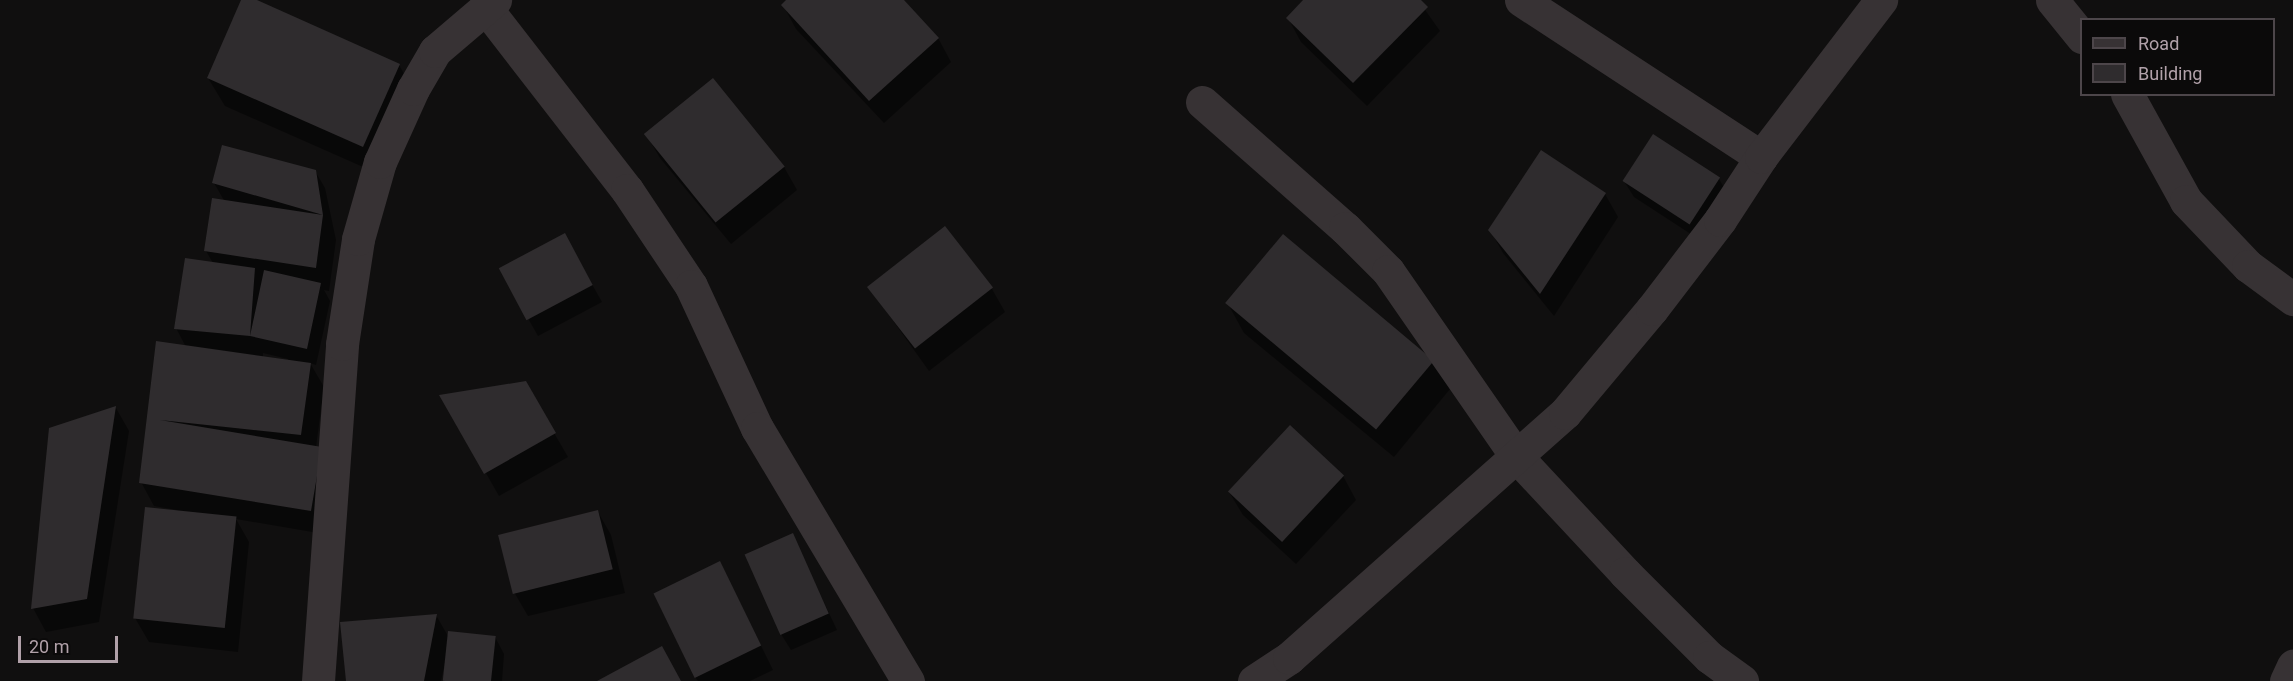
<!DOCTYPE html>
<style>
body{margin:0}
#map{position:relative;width:2293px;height:681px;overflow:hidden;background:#100f0f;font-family:Roboto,sans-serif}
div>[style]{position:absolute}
.shadow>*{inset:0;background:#0007}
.building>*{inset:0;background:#2f2c2e;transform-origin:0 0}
.minor>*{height:33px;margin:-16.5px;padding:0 16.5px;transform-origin:16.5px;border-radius:16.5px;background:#373234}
span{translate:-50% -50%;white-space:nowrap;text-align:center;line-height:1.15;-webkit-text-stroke:4.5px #0b0a0a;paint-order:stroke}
.legend{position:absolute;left:2080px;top:18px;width:195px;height:78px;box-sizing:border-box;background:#0b0a0a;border:2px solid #4d464a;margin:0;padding:8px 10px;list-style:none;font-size:18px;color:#b1a1a9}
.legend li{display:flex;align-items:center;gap:12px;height:30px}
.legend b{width:30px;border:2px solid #4d464a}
.scale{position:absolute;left:18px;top:636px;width:100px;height:27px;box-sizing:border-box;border:3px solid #b1a1a9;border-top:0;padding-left:8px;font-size:18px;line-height:21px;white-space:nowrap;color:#b1a1a9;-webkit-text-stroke:4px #0b0a0a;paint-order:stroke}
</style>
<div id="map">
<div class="shadow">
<i style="clip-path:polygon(243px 0,253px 0,399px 65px,415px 93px,379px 174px,225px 106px,208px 78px)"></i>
<i style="clip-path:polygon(789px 0,902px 0,938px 38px,951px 62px,884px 123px,796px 29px,783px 5px)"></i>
<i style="clip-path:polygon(1305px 0,1418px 0,1440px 31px,1367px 106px,1301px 42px,1288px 18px)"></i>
<i style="clip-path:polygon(646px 134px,784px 167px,797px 190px,731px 244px,660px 158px)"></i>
<i style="clip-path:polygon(1653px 136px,1719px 179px,1729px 196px,1700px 240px,1634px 197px,1624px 181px)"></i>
<i style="clip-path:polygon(evenodd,315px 171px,325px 188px,336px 240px,329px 291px,324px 290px,330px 301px,316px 365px,310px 363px,324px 387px,316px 447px,324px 534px,236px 519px,249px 542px,238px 652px,149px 642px,135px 618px,177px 510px,154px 506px,141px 482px,157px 343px,186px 347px,176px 328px,213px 263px,206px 251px,225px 202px,214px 183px,315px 171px,263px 353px,288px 359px,288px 361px,263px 357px,263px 353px)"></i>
<i style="clip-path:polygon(1605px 194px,1618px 217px,1554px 316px,1503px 253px,1490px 230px)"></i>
<i style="clip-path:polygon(564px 235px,602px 302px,538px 336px,529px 320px)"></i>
<i style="clip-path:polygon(869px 287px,992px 289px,1005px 312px,929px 371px)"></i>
<i style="clip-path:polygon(1228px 304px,1434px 361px,1450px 389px,1394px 457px,1244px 333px)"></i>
<i style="clip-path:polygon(525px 383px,568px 457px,499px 496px,442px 396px)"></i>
<i style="clip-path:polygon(116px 408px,129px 431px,99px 622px,46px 632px,33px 608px)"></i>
<i style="clip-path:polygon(1343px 476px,1356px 500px,1296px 564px,1243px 515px,1229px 492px)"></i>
<i style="clip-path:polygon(598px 512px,611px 535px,625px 593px,528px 616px,514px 592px)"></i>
<i style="clip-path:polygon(792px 535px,837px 630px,791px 650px,781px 634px)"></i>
<i style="clip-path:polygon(720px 563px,773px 670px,750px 681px,698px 681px,695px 677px)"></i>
<i style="clip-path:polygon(436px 615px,449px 638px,495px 637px,504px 654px,502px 681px,445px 681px,445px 663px,441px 681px,347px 681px)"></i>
</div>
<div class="building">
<i style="clip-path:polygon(241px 0,257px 0,400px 64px,363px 147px,207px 78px)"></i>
<i style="clip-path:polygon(786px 0,904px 0,939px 38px,869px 101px,781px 5px)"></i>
<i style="clip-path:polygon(1303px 0,1421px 0,1428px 7px,1353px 83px,1286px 18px)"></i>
<i style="left:713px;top:78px;width:114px;height:89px;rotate:51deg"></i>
<i style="left:1653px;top:134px;width:80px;height:56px;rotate:33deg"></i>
<i style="clip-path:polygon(222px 145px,316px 170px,323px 215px,316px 268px,204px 251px,212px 198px,323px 215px,212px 183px)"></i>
<i style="clip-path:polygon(1541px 150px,1606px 193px,1540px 294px,1488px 230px)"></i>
<i style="left:945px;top:226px;width:78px;height:99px;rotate:52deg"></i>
<i style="left:565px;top:233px;width:59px;height:75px;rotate:62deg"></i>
<i style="left:1283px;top:234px;width:197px;height:90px;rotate:40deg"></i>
<i style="clip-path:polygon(185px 258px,255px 268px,250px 336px,264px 270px,321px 283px,307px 349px,250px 336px,174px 329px)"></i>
<i style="clip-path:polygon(156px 341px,311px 363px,301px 435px,160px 420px,322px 447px,311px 511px,139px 483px)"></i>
<i style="clip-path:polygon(526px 381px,556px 433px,484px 474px,439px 395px)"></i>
<i style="clip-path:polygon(116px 406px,87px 599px,31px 609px,49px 428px)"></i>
<i style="left:1290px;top:425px;width:74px;height:91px;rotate:43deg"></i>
<i style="left:145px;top:507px;width:92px;height:112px;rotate:6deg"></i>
<i style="left:598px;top:510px;width:61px;height:103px;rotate:76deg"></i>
<i style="left:793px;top:533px;width:88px;height:53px;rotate:66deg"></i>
<i style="left:720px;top:561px;width:94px;height:74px;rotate:64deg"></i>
<i style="clip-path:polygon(437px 614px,424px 681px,346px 681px,340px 622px)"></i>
<i style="left:448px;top:631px;width:48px;height:50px;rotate:6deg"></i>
<i style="clip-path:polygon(662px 646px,681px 681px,597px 681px)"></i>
</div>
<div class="minor">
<i style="left:1521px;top:0;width:287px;rotate:33.2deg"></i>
<i style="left:2052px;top:0;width:48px;rotate:51deg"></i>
<i style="left:485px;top:7px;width:232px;rotate:52.2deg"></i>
<i style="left:627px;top:190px;width:115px;rotate:56.3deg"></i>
<i style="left:691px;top:286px;width:157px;rotate:65.1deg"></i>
<i style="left:757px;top:428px;width:295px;rotate:59.2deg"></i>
<i style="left:2127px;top:94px;width:122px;rotate:61.1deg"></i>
<i style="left:2186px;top:201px;width:90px;rotate:46.4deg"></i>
<i style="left:2248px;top:266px;width:56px;rotate:36.3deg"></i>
<i style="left:1202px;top:102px;width:191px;rotate:41.4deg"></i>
<i style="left:1345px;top:228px;width:61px;rotate:45deg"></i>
<i style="left:1388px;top:271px;width:225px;rotate:55.3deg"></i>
<i style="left:1516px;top:456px;width:160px;rotate:47deg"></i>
<i style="left:1625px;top:573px;width:119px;rotate:45deg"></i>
<i style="left:1709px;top:657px;width:41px;rotate:36deg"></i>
<i style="left:318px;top:681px;width:338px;rotate:-85.9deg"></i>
<i style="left:342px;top:344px;width:106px;rotate:-81.3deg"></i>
<i style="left:358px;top:239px;width:80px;rotate:-74.1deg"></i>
<i style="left:380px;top:162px;width:80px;rotate:-65.7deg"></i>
<i style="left:413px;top:89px;width:44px;rotate:-59.9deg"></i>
<i style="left:435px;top:51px;width:79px;rotate:-40.4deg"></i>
<i style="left:1254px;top:681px;width:42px;rotate:-33.3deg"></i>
<i style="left:1289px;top:658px;width:369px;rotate:-41.6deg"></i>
<i style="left:1565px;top:413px;width:136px;rotate:-50.1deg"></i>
<i style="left:1652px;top:309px;width:112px;rotate:-52.6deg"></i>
<i style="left:1720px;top:220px;width:75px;rotate:-56.9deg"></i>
<i style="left:1761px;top:157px;width:198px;rotate:-52.6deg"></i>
<i style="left:2286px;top:681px;width:17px;rotate:-65deg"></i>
</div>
<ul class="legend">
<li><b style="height:8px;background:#373234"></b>Road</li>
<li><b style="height:16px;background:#2f2c2e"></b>Building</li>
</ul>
<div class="scale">20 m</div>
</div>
